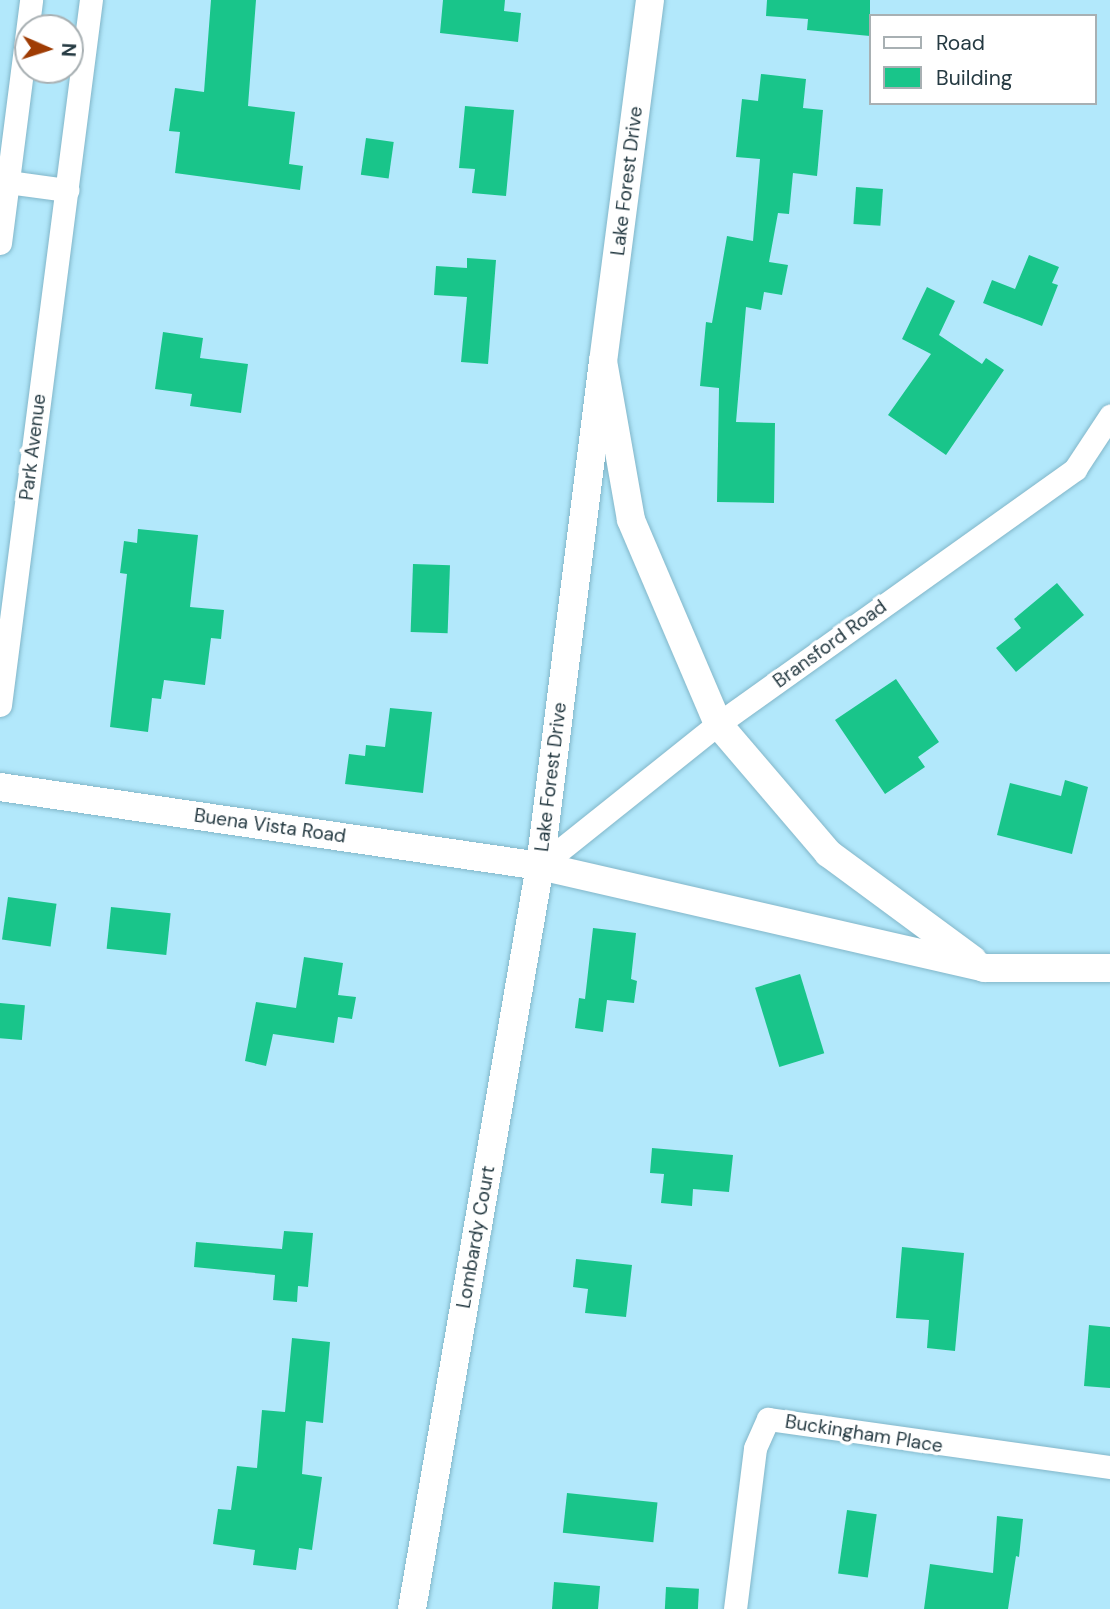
<!DOCTYPE html>
<style>
body{margin:0}
#map{position:relative;width:1110px;height:1609px;overflow:hidden;background:#b2e8fb;font-family:"DM Sans",sans-serif}
div>[style]{position:absolute}
.building>*{inset:0;background:#19c58a;transform-origin:0 0}
.roads{filter:drop-shadow(0 0 2px #82b6c9) drop-shadow(0 0 2px #82b6c9)}
.minor>*{height:23px;margin:-11.5px;padding:0 11.5px;transform-origin:11.5px;border-radius:11.5px;background:#fff}
.tertiary>*{height:28px;margin:-14px;padding:0 14px;transform-origin:14px;border-radius:14px;background:#fff}
span{translate:-50% -50%;white-space:nowrap;text-align:center;line-height:1.15;-webkit-text-stroke:7px #fff;paint-order:stroke}
.street-label{font-size:19px;color:#253a42}
.legend{position:absolute;left:869px;top:14px;width:228px;height:91px;box-sizing:border-box;background:#fff;border:2px solid #a8b0b3;margin:0;padding:9px 12px;list-style:none;font-size:21px;color:#253a42}
.legend li{display:flex;align-items:center;gap:14px;height:35px}
.legend b{width:35px;border:2px solid #a8b0b3}
.north{position:absolute;left:14px;top:14px;width:70px;height:70px;box-sizing:border-box;background:#fff;border:2px solid #a8b0b3;border-radius:50%;rotate:93deg;font-size:19px;font-weight:700;line-height:28px;text-align:center;color:#253a42}
.north::after{content:'';display:block;margin:auto;width:24px;height:32px;background:#9f3c04;clip-path:polygon(50% 0,100% 100%,50% 72%,0 100%)}
</style>
<div id="map">
<div class="building">
<i style="clip-path:polygon(211px 0,256px 0,248px 106px,295px 112px,289px 164px,303px 166px,300px 190px,175px 173px,180px 132px,169px 131px,175px 88px,204px 92px)"></i>
<i style="clip-path:polygon(443px 0,505px 0,504px 11px,521px 13px,518px 42px,440px 33px)"></i>
<i style="clip-path:polygon(767px 0,870px 0,870px 36px,807px 30px,808px 19px,766px 16px)"></i>
<i style="clip-path:polygon(761px 74px,806px 79px,803px 108px,823px 110px,817px 176px,793px 173px,789px 214px,778px 213px,769px 262px,788px 265px,782px 295px,764px 292px,761px 310px,746px 307px,736px 422px,775px 423px,774px 503px,717px 502px,719px 388px,700px 386px,706px 322px,712px 323px,727px 236px,753px 241px,760px 159px,736px 157px,742px 99px,758px 101px)"></i>
<i style="clip-path:polygon(465px 106px,514px 110px,506px 196px,472px 193px,475px 169px,459px 168px)"></i>
<i style="left:366px;top:138px;width:28px;height:37px;rotate:8deg"></i>
<i style="left:856px;top:187px;width:27px;height:37px;rotate:4deg"></i>
<i style="clip-path:polygon(1029px 255px,1059px 267px,1052px 283px,1058px 285px,1042px 326px,983px 303px,992px 280px,1015px 289px)"></i>
<i style="clip-path:polygon(467px 258px,496px 260px,488px 364px,461px 362px,467px 297px,434px 295px,436px 266px,467px 268px)"></i>
<i style="clip-path:polygon(927px 287px,955px 301px,939px 335px,982px 364px,986px 358px,1004px 370px,946px 455px,888px 415px,931px 354px,902px 339px)"></i>
<i style="clip-path:polygon(163px 332px,203px 338px,200px 358px,248px 364px,241px 413px,190px 406px,192px 394px,155px 389px)"></i>
<i style="clip-path:polygon(138px 529px,198px 535px,190px 607px,224px 610px,221px 639px,211px 638px,205px 685px,164px 680px,161px 699px,152px 698px,148px 732px,110px 727px,127px 574px,120px 573px,124px 541px,137px 543px)"></i>
<i style="left:413px;top:564px;width:37px;height:68px;rotate:2deg"></i>
<i style="clip-path:polygon(1057px 583px,1084px 615px,1016px 672px,996px 648px,1021px 628px,1014px 619px)"></i>
<i style="clip-path:polygon(896px 679px,939px 742px,918px 757px,925px 767px,885px 794px,835px 720px)"></i>
<i style="clip-path:polygon(390px 708px,432px 712px,423px 793px,345px 784px,349px 754px,365px 756px,366px 745px,385px 747px)"></i>
<i style="clip-path:polygon(1065px 780px,1088px 787px,1072px 854px,997px 835px,1010px 783px,1061px 796px)"></i>
<i style="left:8px;top:897px;width:49px;height:43px;rotate:8deg"></i>
<i style="left:111px;top:907px;width:60px;height:42px;rotate:6deg"></i>
<i style="clip-path:polygon(593px 928px,636px 933px,631px 979px,637px 981px,634px 1003px,607px 1000px,603px 1032px,575px 1028px,579px 998px,585px 999px)"></i>
<i style="clip-path:polygon(304px 957px,343px 963px,338px 995px,356px 997px,352px 1019px,338px 1017px,334px 1043px,273px 1034px,266px 1066px,245px 1061px,256px 1002px,296px 1008px)"></i>
<i style="left:800px;top:974px;width:83px;height:47px;rotate:73deg"></i>
<i style="left:0;top:1003px;width:25px;height:35px;rotate:5deg"></i>
<i style="clip-path:polygon(652px 1148px,733px 1155px,729px 1192px,693px 1189px,692px 1206px,661px 1203px,664px 1174px,650px 1173px)"></i>
<i style="clip-path:polygon(284px 1231px,313px 1233px,308px 1287px,298px 1286px,297px 1302px,273px 1300px,275px 1275px,194px 1267px,196px 1242px,282px 1249px)"></i>
<i style="clip-path:polygon(902px 1247px,964px 1253px,955px 1351px,927px 1348px,929px 1320px,896px 1318px)"></i>
<i style="clip-path:polygon(576px 1259px,632px 1265px,626px 1317px,585px 1313px,588px 1289px,573px 1287px)"></i>
<i style="clip-path:polygon(1089px 1325px,1110px 1327px,1110px 1388px,1084px 1386px)"></i>
<i style="clip-path:polygon(292px 1338px,330px 1342px,323px 1423px,306px 1421px,302px 1474px,322px 1477px,312px 1550px,299px 1548px,296px 1570px,253px 1565px,255px 1550px,213px 1544px,218px 1509px,231px 1510px,237px 1466px,257px 1468px,262px 1410px,285px 1412px)"></i>
<i style="left:567px;top:1493px;width:91px;height:40px;rotate:6deg"></i>
<i style="left:847px;top:1510px;width:30px;height:64px;rotate:8deg"></i>
<i style="clip-path:polygon(997px 1516px,1023px 1519px,1019px 1557px,1016px 1556px,1008px 1609px,924px 1609px,930px 1564px,993px 1573px)"></i>
<i style="clip-path:polygon(554px 1582px,600px 1586px,598px 1609px,552px 1609px)"></i>
<i style="left:666px;top:1587px;width:33px;height:22px;rotate:3deg"></i>
</div>
<div class="roads">
<div class="minor">
<i style="left:8px;top:182px;width:60px;rotate:7.7deg"></i>
<i style="left:0;top:243px;width:245px;rotate:-82.7deg"></i>
<i style="left:0;top:705px;width:711px;rotate:-82.65deg"></i>
<i style="left:540px;top:866px;width:228px;rotate:-38.6deg"></i>
<i style="left:718px;top:724px;width:439px;rotate:-35.5deg"></i>
<i style="left:1075px;top:469px;width:64px;rotate:-56.6deg"></i>
<i style="left:735px;top:1609px;width:162px;rotate:-82.9deg"></i>
<i style="left:755px;top:1448px;width:32px;rotate:-66deg"></i>
<i style="left:768px;top:1419px;width:345px;rotate:8deg"></i>
</div>
<div class="tertiary">
<i style="left:650px;top:0;width:364px;rotate:97.4deg"></i>
<i style="left:603px;top:361px;width:161px;rotate:80deg"></i>
<i style="left:631px;top:520px;width:222px;rotate:66.9deg"></i>
<i style="left:718px;top:724px;width:170px;rotate:49.5deg"></i>
<i style="left:828px;top:853px;width:180px;rotate:36.4deg"></i>
<i style="left:0;top:787px;width:546px;rotate:8.32deg"></i>
<i style="left:540px;top:866px;width:456px;rotate:12.9deg"></i>
<i style="left:984px;top:968px;width:126px"></i>
<i style="left:412px;top:1609px;width:754px;rotate:-80.23deg"></i>
<i style="left:540px;top:866px;width:509px;rotate:-82.89deg"></i>
</div>
</div>
<div class="street-label">
<span style="left:627px;top:181px;rotate:-83deg">Lake Forest Drive</span>
<span style="left:33px;top:447px;rotate:-83deg">Park Avenue</span>
<span style="left:830px;top:644px;rotate:-36deg">Bransford Road</span>
<span style="left:551px;top:777px;rotate:-83deg">Lake Forest Drive</span>
<span style="left:270px;top:826px;rotate:8deg">Buena Vista Road</span>
<span style="left:476px;top:1237px;rotate:-80deg">Lombardy Court</span>
<span style="left:864px;top:1434px;rotate:9deg">Buckingham Place</span>
</div>
<ul class="legend">
<li><b style="height:9px;background:#fff"></b>Road</li>
<li><b style="height:19px;background:#19c58a"></b>Building</li>
</ul>
<div class="north">N</div>
</div>
